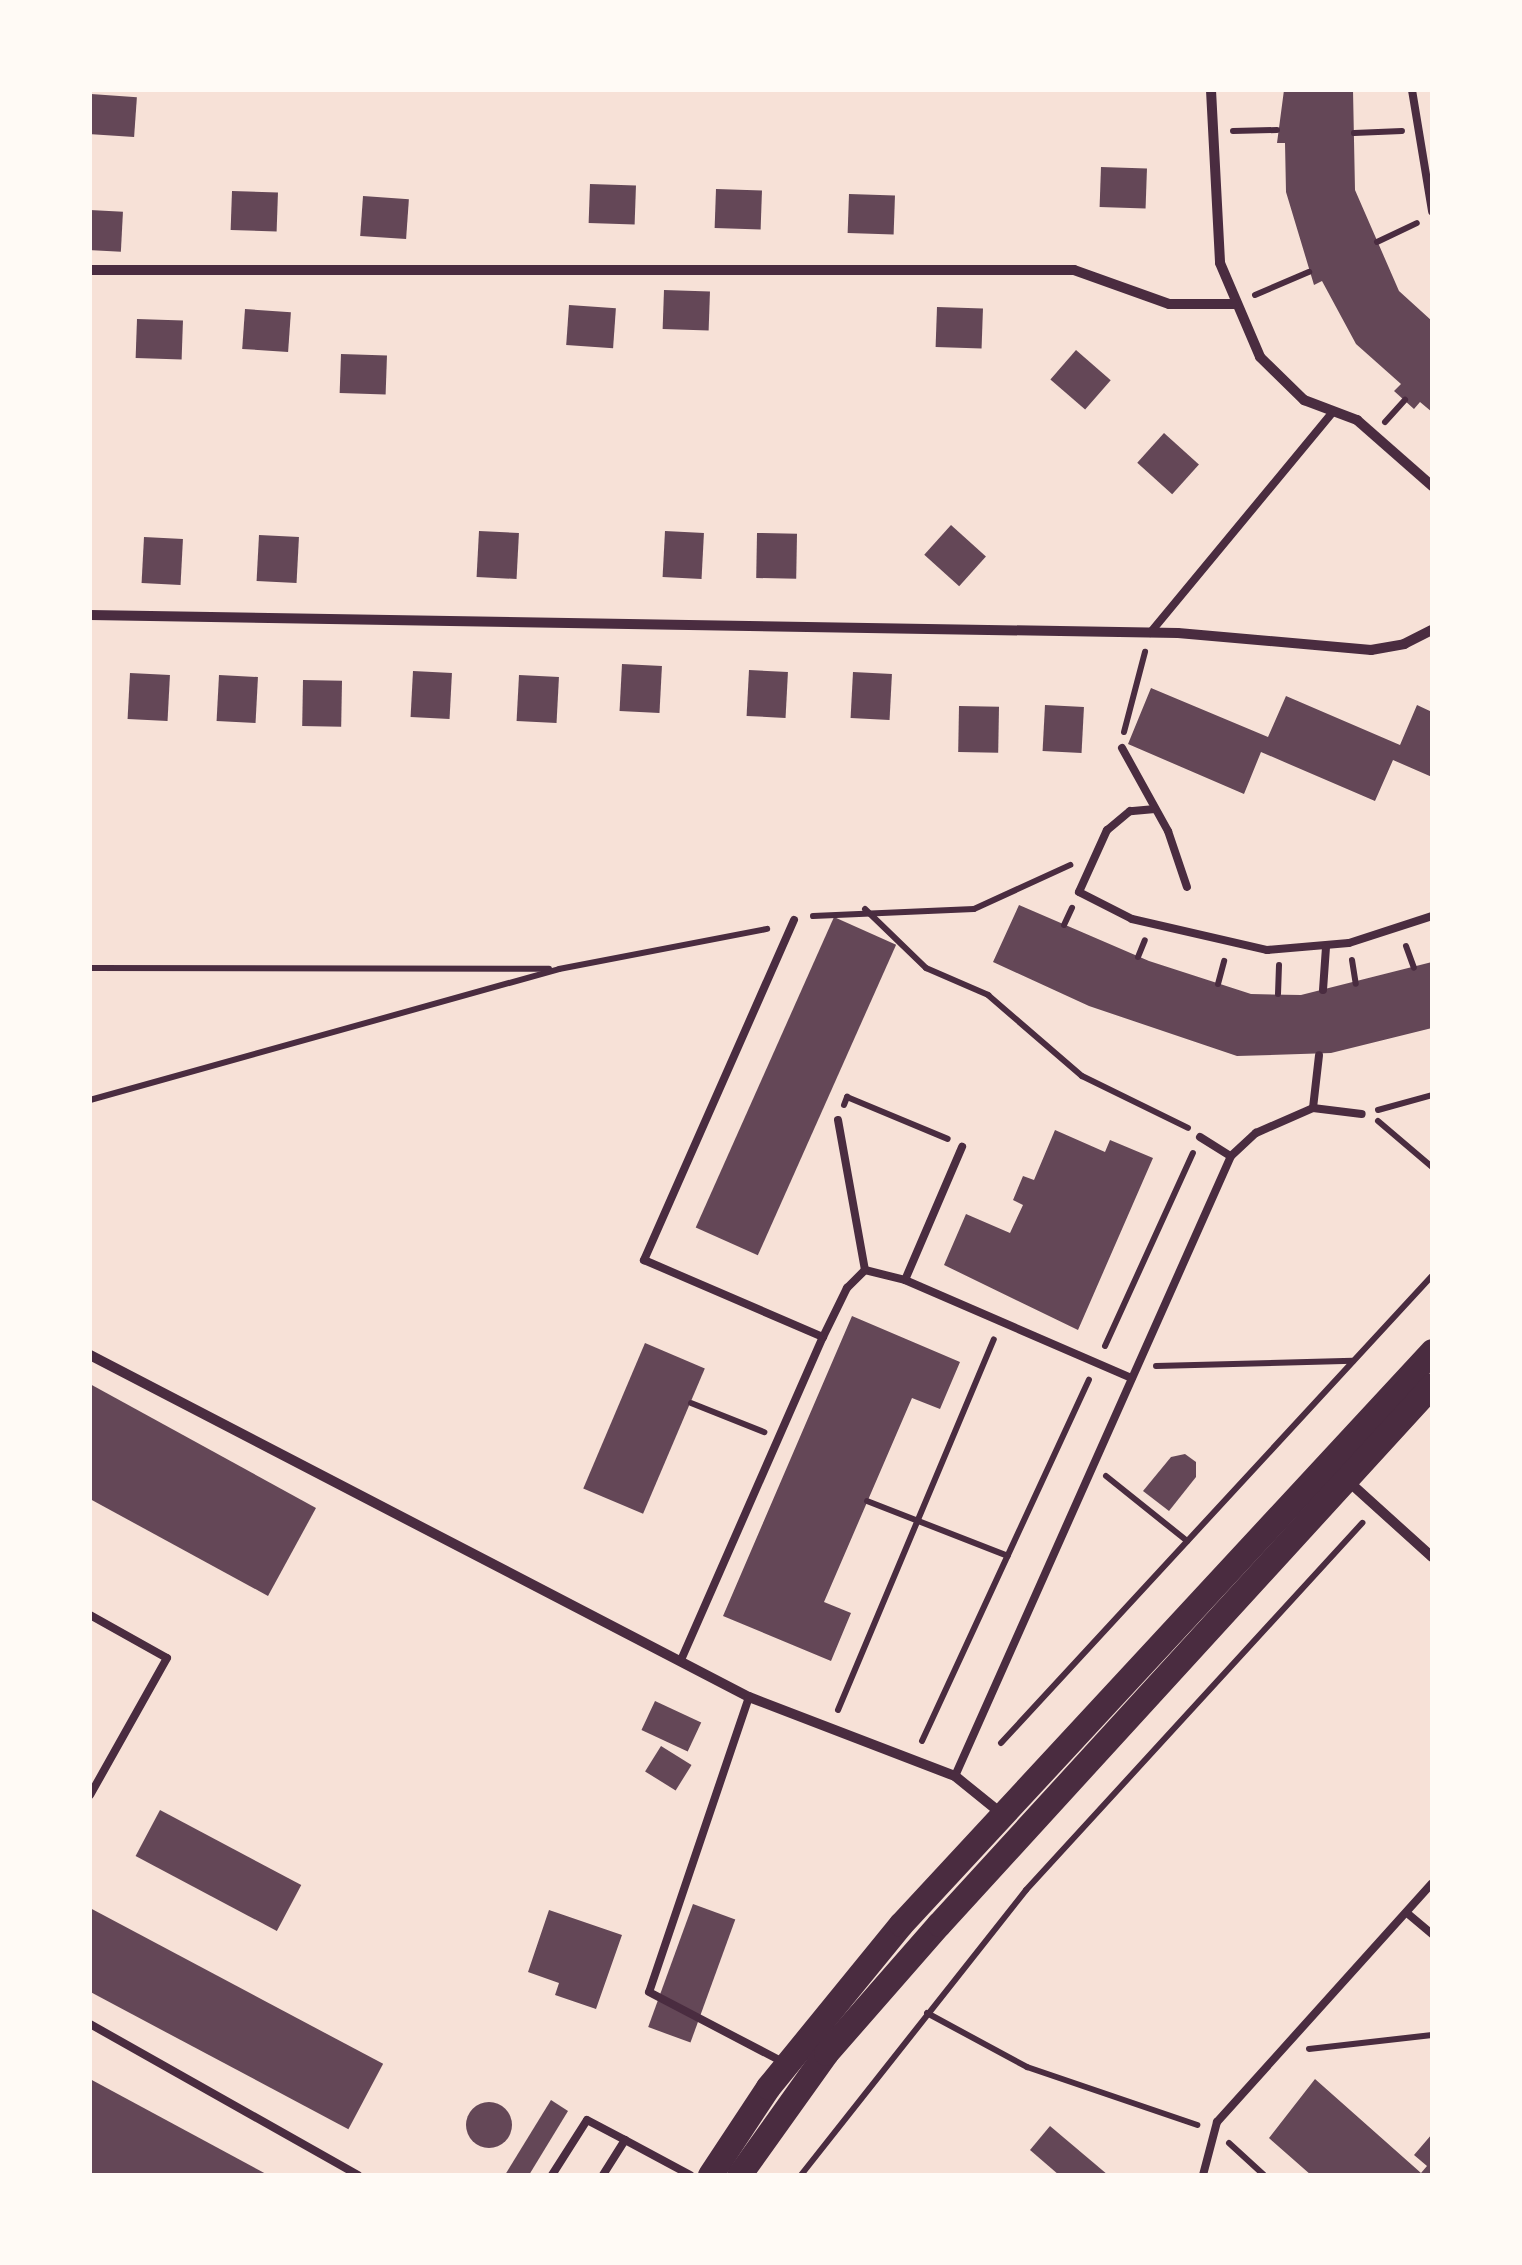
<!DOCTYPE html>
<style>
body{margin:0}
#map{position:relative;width:1522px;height:2265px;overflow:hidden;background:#f7e1d7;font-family:"Golos Text",sans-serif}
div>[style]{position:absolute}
.building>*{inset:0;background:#644757;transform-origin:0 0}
.round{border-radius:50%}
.path>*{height:6px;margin:-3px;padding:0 3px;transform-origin:3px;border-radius:3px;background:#4a2c40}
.service>*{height:8px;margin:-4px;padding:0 4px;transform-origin:4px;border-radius:4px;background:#4a2c40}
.minor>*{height:10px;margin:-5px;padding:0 5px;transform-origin:5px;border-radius:5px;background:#4a2c40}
.primary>*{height:25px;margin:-12.5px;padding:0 12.5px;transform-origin:12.5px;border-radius:12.5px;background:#4a2c40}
span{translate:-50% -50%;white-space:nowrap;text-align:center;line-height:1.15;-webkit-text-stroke:8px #fffaf5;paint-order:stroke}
.frame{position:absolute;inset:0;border:92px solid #fffaf5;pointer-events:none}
</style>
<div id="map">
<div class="building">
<i style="clip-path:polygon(1284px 90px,1353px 90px,1355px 190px,1399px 291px,1432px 321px,1432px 412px,1420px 402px,1414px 409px,1394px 391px,1401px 384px,1356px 344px,1322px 281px,1314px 285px,1286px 192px,1285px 143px,1277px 143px)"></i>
<i style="left:91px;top:94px;width:46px;height:40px;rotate:4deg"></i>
<i style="left:1101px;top:167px;width:46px;height:40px;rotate:2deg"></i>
<i style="left:590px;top:184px;width:46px;height:39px;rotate:2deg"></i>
<i style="left:716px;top:189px;width:46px;height:39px;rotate:2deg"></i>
<i style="left:232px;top:191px;width:46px;height:39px;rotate:2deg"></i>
<i style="left:849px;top:194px;width:46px;height:39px;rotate:2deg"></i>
<i style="left:363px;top:196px;width:46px;height:40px;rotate:4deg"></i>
<i style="left:90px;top:210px;width:33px;height:40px;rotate:3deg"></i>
<i style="left:664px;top:290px;width:46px;height:39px;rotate:2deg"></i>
<i style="left:569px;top:305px;width:47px;height:40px;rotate:4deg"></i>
<i style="left:937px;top:307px;width:46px;height:40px;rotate:2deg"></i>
<i style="left:245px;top:309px;width:46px;height:40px;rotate:4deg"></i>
<i style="left:137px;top:319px;width:46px;height:39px;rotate:2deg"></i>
<i style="left:1076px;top:350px;width:46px;height:39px;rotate:41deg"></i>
<i style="left:341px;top:354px;width:46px;height:39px;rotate:2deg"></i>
<i style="left:1164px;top:433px;width:47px;height:40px;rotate:42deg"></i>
<i style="left:951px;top:525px;width:47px;height:40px;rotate:42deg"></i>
<i style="left:479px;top:531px;width:40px;height:46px;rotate:3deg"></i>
<i style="left:665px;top:531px;width:39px;height:46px;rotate:3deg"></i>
<i style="left:757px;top:533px;width:40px;height:45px;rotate:1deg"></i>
<i style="left:259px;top:535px;width:40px;height:46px;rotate:3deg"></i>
<i style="left:144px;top:537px;width:39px;height:46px;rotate:3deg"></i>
<i style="left:622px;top:664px;width:40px;height:47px;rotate:3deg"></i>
<i style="left:749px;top:670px;width:39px;height:46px;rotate:3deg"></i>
<i style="left:413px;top:671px;width:39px;height:46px;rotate:3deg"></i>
<i style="left:853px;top:672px;width:39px;height:46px;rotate:3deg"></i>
<i style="left:130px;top:673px;width:40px;height:46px;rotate:3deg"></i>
<i style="left:219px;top:675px;width:39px;height:46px;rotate:3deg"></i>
<i style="left:519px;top:675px;width:40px;height:46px;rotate:3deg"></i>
<i style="left:303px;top:680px;width:39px;height:46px;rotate:1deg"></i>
<i style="clip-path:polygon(1151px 688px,1268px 737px,1286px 696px,1400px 745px,1417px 705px,1432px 712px,1432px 777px,1393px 760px,1375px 801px,1261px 752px,1244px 794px,1128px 744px)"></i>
<i style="left:1045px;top:705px;width:39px;height:46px;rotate:3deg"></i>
<i style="left:959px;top:706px;width:40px;height:46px;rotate:1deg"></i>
<i style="clip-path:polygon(1019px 905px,1149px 961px,1251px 994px,1301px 995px,1432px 962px,1432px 1028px,1331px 1053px,1237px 1056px,1089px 1006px,993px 962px)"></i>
<i style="left:834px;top:917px;width:68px;height:340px;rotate:24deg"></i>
<i style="clip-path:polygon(1055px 1130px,1105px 1152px,1110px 1140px,1153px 1158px,1078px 1330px,944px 1265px,966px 1214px,1010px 1233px,1023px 1205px,1013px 1200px,1023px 1176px,1034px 1180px)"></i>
<i style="clip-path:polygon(852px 1316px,960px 1362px,940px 1409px,912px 1398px,824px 1602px,851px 1613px,831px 1661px,723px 1616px)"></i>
<i style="left:645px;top:1343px;width:65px;height:158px;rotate:23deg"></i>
<i style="clip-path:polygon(90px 1384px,316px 1508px,268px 1596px,90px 1499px)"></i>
<i style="clip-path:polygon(1185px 1454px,1196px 1462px,1196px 1477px,1169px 1511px,1143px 1491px,1171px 1457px)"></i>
<i style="left:655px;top:1701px;width:51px;height:32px;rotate:25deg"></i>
<i style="left:661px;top:1746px;width:36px;height:30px;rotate:32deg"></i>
<i style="left:160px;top:1810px;width:160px;height:52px;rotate:28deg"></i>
<i style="left:693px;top:1904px;width:45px;height:131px;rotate:20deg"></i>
<i style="left:90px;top:1908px;width:332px;height:74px;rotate:28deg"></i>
<i style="clip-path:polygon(549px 1910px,622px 1935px,596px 2009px,555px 1995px,559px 1983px,528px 1972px)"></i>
<i style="clip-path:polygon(90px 2079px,268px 2175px,90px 2175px)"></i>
<i style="clip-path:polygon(1315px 2079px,1421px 2173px,1427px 2166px,1414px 2155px,1432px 2134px,1432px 2175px,1311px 2175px,1269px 2138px)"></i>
<i style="clip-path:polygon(551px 2100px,568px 2111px,529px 2175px,505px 2175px)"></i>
<i class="round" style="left:466px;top:2102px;width:46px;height:46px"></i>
<i style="clip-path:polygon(1050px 2126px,1108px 2175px,1059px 2175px,1030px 2150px)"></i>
</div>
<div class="path">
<i style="left:1233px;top:131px;width:44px;rotate:-1.3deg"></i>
<i style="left:1354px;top:133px;width:48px;rotate:-2.4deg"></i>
<i style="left:1377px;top:242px;width:44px;rotate:-25.4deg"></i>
<i style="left:1255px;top:295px;width:59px;rotate:-23.1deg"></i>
<i style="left:1385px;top:422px;width:30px;rotate:-48deg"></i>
<i style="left:1124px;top:732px;width:83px;rotate:-75.3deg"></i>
<i style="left:865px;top:909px;width:85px;rotate:44deg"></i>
<i style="left:926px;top:968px;width:68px;rotate:23.5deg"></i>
<i style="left:988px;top:995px;width:124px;rotate:40.8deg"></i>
<i style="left:1082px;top:1076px;width:118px;rotate:26.1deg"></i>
<i style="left:813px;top:916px;width:161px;rotate:-2.5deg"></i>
<i style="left:974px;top:909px;width:106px;rotate:-24.6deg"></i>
<i style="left:1064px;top:925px;width:19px;rotate:-65deg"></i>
<i style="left:1406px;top:946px;width:23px;rotate:70deg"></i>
<i style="left:1138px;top:957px;width:18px;rotate:-68deg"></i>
<i style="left:1352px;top:960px;width:24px;rotate:81deg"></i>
<i style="left:90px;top:968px;width:459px;rotate:0.1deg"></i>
<i style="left:1218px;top:984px;width:24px;rotate:-75deg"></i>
<i style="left:1278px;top:994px;width:29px;rotate:-88deg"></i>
<i style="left:90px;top:1100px;width:487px;rotate:-15.6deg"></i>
<i style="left:559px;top:969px;width:212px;rotate:-10.9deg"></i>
<i style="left:844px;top:1105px;width:9px;rotate:-69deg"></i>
<i style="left:847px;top:1097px;width:109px;rotate:22.6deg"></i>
<i style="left:1378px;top:1110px;width:56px;rotate:-15.5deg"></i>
<i style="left:1378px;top:1121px;width:71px;rotate:40.4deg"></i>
<i style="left:1105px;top:1346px;width:212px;rotate:-65.5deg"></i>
<i style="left:1156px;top:1366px;width:197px;rotate:-1.5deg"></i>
<i style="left:691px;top:1403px;width:79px;rotate:21.7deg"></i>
<i style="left:1106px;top:1476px;width:104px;rotate:38.7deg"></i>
<i style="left:867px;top:1501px;width:151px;rotate:21.3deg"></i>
<i style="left:838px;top:1710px;width:402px;rotate:-67.2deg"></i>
<i style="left:922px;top:1741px;width:398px;rotate:-65.2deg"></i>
<i style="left:1001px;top:1743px;width:635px;rotate:-47.3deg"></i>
<i style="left:927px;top:2013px;width:114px;rotate:28.4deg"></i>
<i style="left:1027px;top:2067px;width:180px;rotate:18.8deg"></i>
<i style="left:1309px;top:2049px;width:124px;rotate:-6.5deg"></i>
<i style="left:1229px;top:2143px;width:47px;rotate:42.4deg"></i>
<i style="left:801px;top:2175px;width:363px;rotate:-51.7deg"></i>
<i style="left:1026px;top:1890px;width:498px;rotate:-47.5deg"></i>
</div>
<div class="service">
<i style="left:1412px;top:90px;width:123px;rotate:80.6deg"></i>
<i style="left:1150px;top:633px;width:286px;rotate:-50.4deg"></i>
<i style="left:1122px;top:748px;width:95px;rotate:61deg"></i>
<i style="left:1168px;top:831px;width:59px;rotate:71.3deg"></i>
<i style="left:1155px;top:809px;width:25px;rotate:175deg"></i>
<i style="left:1130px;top:811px;width:30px;rotate:140deg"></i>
<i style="left:1107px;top:830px;width:68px;rotate:114.3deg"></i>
<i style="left:1079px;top:892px;width:59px;rotate:27deg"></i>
<i style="left:1132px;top:919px;width:139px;rotate:12.9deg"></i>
<i style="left:1267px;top:950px;width:82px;rotate:-4.9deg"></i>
<i style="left:1349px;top:943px;width:87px;rotate:-18deg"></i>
<i style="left:794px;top:920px;width:372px;rotate:113.8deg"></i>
<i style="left:644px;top:1260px;width:195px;rotate:23.3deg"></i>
<i style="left:1323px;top:990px;width:43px;rotate:-86deg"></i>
<i style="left:1313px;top:1108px;width:53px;rotate:-83.5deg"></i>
<i style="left:838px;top:1120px;width:152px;rotate:79.8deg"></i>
<i style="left:865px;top:1270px;width:41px;rotate:14deg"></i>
<i style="left:905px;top:1280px;width:247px;rotate:23.4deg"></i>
<i style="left:1200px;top:1137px;width:36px;rotate:32deg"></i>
<i style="left:905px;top:1280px;width:145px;rotate:-66.8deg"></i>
<i style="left:90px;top:1615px;width:88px;rotate:29.2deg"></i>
<i style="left:167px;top:1658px;width:157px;rotate:119.3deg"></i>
<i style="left:681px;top:1660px;width:353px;rotate:-66.3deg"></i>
<i style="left:823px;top:1337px;width:55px;rotate:-63.9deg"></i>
<i style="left:847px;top:1288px;width:25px;rotate:-45deg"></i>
<i style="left:749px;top:1697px;width:311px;rotate:108.7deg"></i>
<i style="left:649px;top:1992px;width:149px;rotate:27.6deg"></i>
<i style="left:955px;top:1776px;width:679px;rotate:-66deg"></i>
<i style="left:1231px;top:1156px;width:34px;rotate:-43deg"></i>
<i style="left:1256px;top:1133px;width:62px;rotate:-23.7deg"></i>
<i style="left:1313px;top:1108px;width:49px;rotate:7deg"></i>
<i style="left:1407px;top:1913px;width:33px;rotate:40deg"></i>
<i style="left:90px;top:2024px;width:308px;rotate:29.4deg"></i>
<i style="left:625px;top:2140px;width:74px;rotate:28.3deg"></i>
<i style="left:552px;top:2175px;width:65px;rotate:-57.5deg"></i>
<i style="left:587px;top:2120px;width:43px;rotate:27.8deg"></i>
<i style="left:625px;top:2140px;width:41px;rotate:122.2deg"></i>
<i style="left:1203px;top:2175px;width:55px;rotate:-75.2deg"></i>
<i style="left:1217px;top:2122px;width:321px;rotate:-48deg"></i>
</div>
<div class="minor">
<i style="left:1211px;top:90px;width:173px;rotate:87deg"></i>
<i style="left:1220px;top:263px;width:102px;rotate:66.9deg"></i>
<i style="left:1260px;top:357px;width:62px;rotate:44.3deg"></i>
<i style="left:1304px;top:400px;width:57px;rotate:20.7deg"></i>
<i style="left:1357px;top:420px;width:100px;rotate:41.3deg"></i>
<i style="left:90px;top:270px;width:984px"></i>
<i style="left:1074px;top:270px;width:101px;rotate:19.7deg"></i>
<i style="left:1169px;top:304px;width:65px"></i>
<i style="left:90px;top:615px;width:1088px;rotate:0.95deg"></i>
<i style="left:1178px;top:633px;width:194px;rotate:5deg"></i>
<i style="left:1371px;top:650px;width:34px;rotate:-10deg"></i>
<i style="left:1404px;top:644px;width:31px;rotate:-27deg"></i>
<i style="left:90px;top:1355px;width:742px;rotate:27.43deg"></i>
<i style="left:749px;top:1697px;width:221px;rotate:21deg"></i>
<i style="left:955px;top:1776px;width:60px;rotate:39deg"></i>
<i style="left:1348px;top:1481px;width:113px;rotate:42.1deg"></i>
</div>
<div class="primary">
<i style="left:710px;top:2175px;width:105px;rotate:-56.6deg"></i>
<i style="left:768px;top:2087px;width:210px;rotate:-50.8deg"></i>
<i style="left:901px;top:1924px;width:781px;rotate:-47.18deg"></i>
<i style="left:739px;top:2175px;width:150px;rotate:-54.5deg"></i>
<i style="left:826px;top:2053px;width:171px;rotate:-48.8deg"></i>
<i style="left:939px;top:1924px;width:730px;rotate:-47.55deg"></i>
</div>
<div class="frame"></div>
</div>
